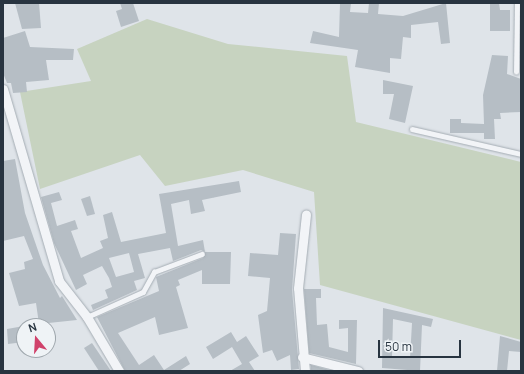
<!DOCTYPE html>
<style>
body{margin:0}
#map{position:relative;width:524px;height:374px;overflow:hidden;background:#dfe4e9;font-family:Manrope,sans-serif}
div>[style]{position:absolute}
.green>*{inset:0;background:#c7d3c0}
.building>*{inset:0;background:#b6bec5}
.roads{filter:drop-shadow(0 0 1px #a4acb3) drop-shadow(0 0 1px #a4acb3)}
.service>*{height:4.5px;margin:-2.25px;padding:0 2.25px;transform-origin:2.25px;border-radius:2.25px;background:#f2f4f7}
.minor>*{height:9px;margin:-4.5px;padding:0 4.5px;transform-origin:4.5px;border-radius:4.5px;background:#f2f4f7}
span{translate:-50% -50%;white-space:nowrap;text-align:center;line-height:1.15;-webkit-text-stroke:3px #eff3f6;paint-order:stroke}
.frame{position:absolute;inset:0;border:4px solid #283440;pointer-events:none}
.north{position:absolute;left:16px;top:318px;width:40px;height:40px;box-sizing:border-box;background:#eff3f6;border:1px solid #9fa7ad;border-radius:50%;rotate:342deg;font-size:11px;font-weight:700;line-height:16px;text-align:center;color:#283440}
.north::after{content:'';display:block;margin:auto;width:14px;height:18px;background:#d0426b;clip-path:polygon(50% 0,100% 100%,50% 72%,0 100%)}
.scale{position:absolute;left:378px;top:340px;width:83px;height:18px;box-sizing:border-box;border:2px solid #283440;border-top:0;padding-left:5px;font-size:12px;line-height:14px;white-space:nowrap;color:#283440;-webkit-text-stroke:3px #eff3f6;paint-order:stroke}
</style>
<div id="map">
<div class="green">
<i style="clip-path:polygon(147px 19px,228px 44px,347px 56px,356px 122px,521px 162px,521px 340px,320px 285px,314px 192px,243px 170px,165px 186px,140px 155px,40px 189px,20px 92px,91px 81px,77px 49px)"></i>
</div>
<div class="building">
<i style="clip-path:polygon(15px 3px,39px 3px,41px 28px,22px 29px)"></i>
<i style="clip-path:polygon(120px 3px,133px 3px,139px 21px,121px 27px,116px 11px,122px 9px)"></i>
<i style="clip-path:polygon(340px 3px,351px 3px,350px 12px,368px 13px,369px 3px,379px 3px,378px 14px,403px 16px,446px 3px,450px 43px,441px 44px,438px 22px,411px 25px,411px 38px,403px 37px,401px 59px,390px 58px,390px 73px,355px 67px,358px 50px,310px 43px,313px 31px,339px 37px)"></i>
<i style="clip-path:polygon(490px 3px,499px 3px,500px 10px,510px 10px,510px 31px,490px 31px)"></i>
<i style="clip-path:polygon(25px 31px,30px 47px,74px 49px,73px 60px,46px 60px,49px 80px,26px 82px,27px 92px,13px 93px,11px 83px,7px 83px,3px 73px,3px 38px)"></i>
<i style="clip-path:polygon(492px 55px,508px 56px,507px 74px,521px 79px,521px 112px,500px 113px,501px 119px,494px 119px,495px 139px,484px 139px,484px 133px,450px 133px,450px 119px,461px 119px,461px 123px,484px 124px,483px 95px)"></i>
<i style="clip-path:polygon(383px 80px,413px 86px,405px 123px,389px 119px,394px 94px,383px 94px)"></i>
<i style="clip-path:polygon(15px 159px,25px 213px,43px 265px,60px 298px,62px 296px,77px 320px,39px 324px,36px 303px,19px 306px,9px 273px,25px 269px,24px 262px,33px 259px,24px 236px,3px 241px,3px 161px)"></i>
<i style="clip-path:polygon(evenodd,239px 181px,241px 192px,202px 200px,205px 211px,191px 214px,189px 200px,171px 204px,178px 246px,203px 240px,205px 252px,231px 252px,230px 284px,202px 284px,202px 270px,178px 280px,180px 285px,176px 287px,188px 328px,159px 335px,155px 317px,118px 333px,139px 365px,154px 355px,164px 370px,186px 356px,190px 364px,179px 371px,125px 371px,97px 317px,159px 291px,156px 277px,203px 258px,205px 252px,201px 250px,173px 261px,170px 248px,138px 254px,145px 278px,134px 281px,137px 290px,93px 310px,91px 305px,108px 298px,105px 290px,112px 287px,109px 278px,102px 266px,83px 275px,87px 284px,76px 290px,54px 243px,41px 197px,59px 192px,62px 200px,51px 203px,57px 226px,75px 220px,78px 229px,71px 231px,81px 258px,103px 248px,100px 241px,108px 238px,103px 215px,112px 212px,121px 242px,166px 233px,159px 194px,239px 181px,129px 253px,134px 272px,116px 277px,109px 258px,129px 253px)"></i>
<i style="clip-path:polygon(90px 196px,95px 214px,87px 216px,81px 199px)"></i>
<i style="clip-path:polygon(280px 233px,296px 234px,292px 290px,299px 369px,291px 370px,290px 355px,277px 361px,272px 350px,263px 353px,258px 315px,267px 311px,270px 278px,248px 276px,250px 253px,278px 255px)"></i>
<i style="clip-path:polygon(304px 289px,321px 289px,321px 298px,316px 298px,317px 325px,327px 324px,329px 347px,348px 352px,348px 328px,339px 329px,339px 320px,357px 320px,356px 364px,309px 353px)"></i>
<i style="clip-path:polygon(evenodd,383px 308px,433px 319px,431px 327px,422px 325px,420px 371px,382px 368px,383px 308px,393px 319px,412px 323px,410px 358px,392px 357px,393px 319px)"></i>
<i style="clip-path:polygon(24px 326px,24px 342px,8px 344px,7px 329px)"></i>
<i style="clip-path:polygon(231px 332px,237px 342px,246px 336px,259px 356px,249px 362px,255px 371px,230px 371px,242px 364px,232px 347px,213px 359px,206px 347px)"></i>
<i style="clip-path:polygon(500px 336px,521px 342px,521px 352px,509px 351px,507px 371px,497px 371px)"></i>
<i style="clip-path:polygon(92px 343px,111px 371px,99px 371px,84px 348px)"></i>
<i style="clip-path:polygon(311px 365px,333px 371px,311px 371px)"></i>
</div>
<div class="roads">
<div class="service">
<i style="left:516px;top:72px;width:69px;rotate:-89.2deg"></i>
<i style="left:412px;top:129px;width:112px;rotate:12.9deg"></i>
<i style="left:87px;top:317px;width:61px;rotate:-24.1deg"></i>
<i style="left:143px;top:292px;width:23px;rotate:-61deg"></i>
<i style="left:154px;top:272px;width:51px;rotate:-20.6deg"></i>
</div>
<div class="minor">
<i style="left:3px;top:89px;width:200px;rotate:73.7deg"></i>
<i style="left:59px;top:281px;width:46px;rotate:52.1deg"></i>
<i style="left:87px;top:317px;width:63px;rotate:59.3deg"></i>
<i style="left:302px;top:357px;width:58px;rotate:14deg"></i>
<i style="left:305px;top:371px;width:83px;rotate:-94.8deg"></i>
<i style="left:298px;top:288px;width:74px;rotate:-83.8deg"></i>
</div>
</div>
<div class="frame"></div>
<div class="north">N</div>
<div class="scale">50 m</div>
</div>
